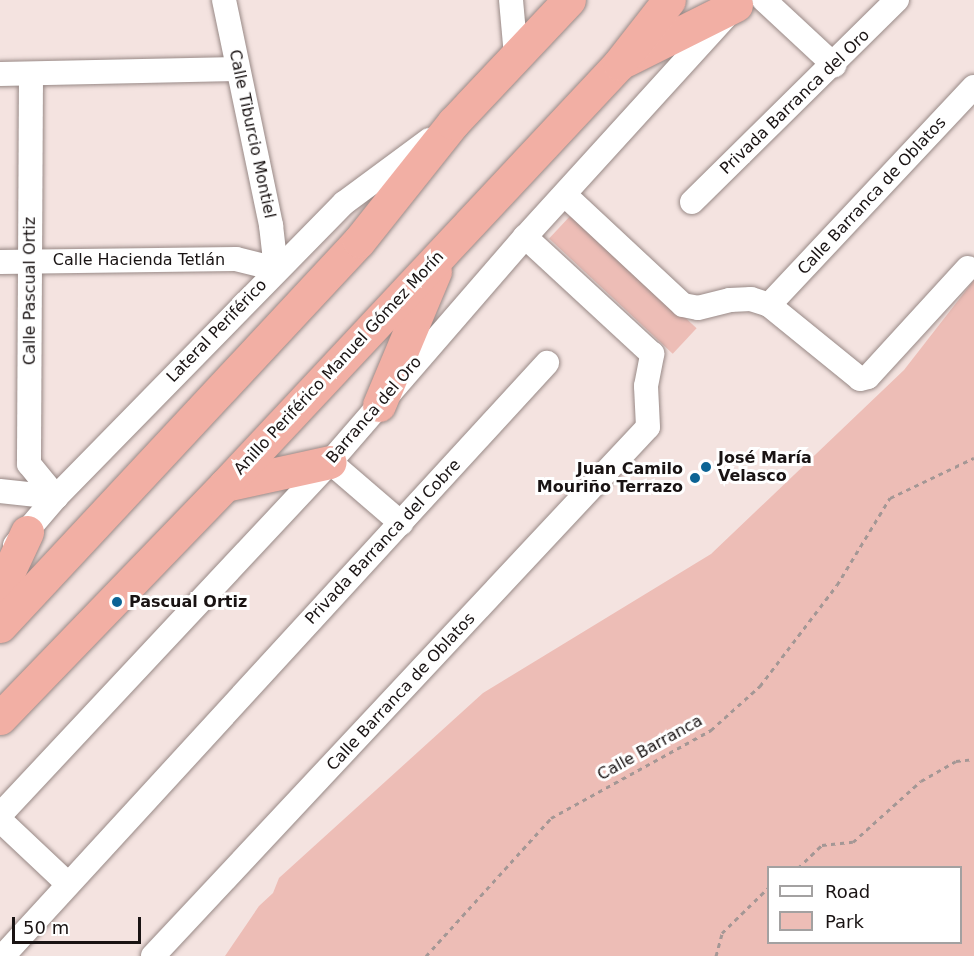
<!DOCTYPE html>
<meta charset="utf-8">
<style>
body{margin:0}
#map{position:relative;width:974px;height:956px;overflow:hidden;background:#f4e3e0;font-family:"DejaVu Sans",sans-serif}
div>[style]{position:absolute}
.green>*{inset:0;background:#edbdb6;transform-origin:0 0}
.path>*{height:3px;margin-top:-1.5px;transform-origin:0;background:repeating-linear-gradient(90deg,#a49795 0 4.5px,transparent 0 9px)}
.roads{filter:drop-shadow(0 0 2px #988986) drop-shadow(0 0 2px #988986)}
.minor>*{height:24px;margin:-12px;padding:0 12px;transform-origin:12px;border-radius:12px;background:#fff}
.highway>*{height:33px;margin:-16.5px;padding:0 16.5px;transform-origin:16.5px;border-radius:16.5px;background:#f2afa4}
.dots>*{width:16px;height:16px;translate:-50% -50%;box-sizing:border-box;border:3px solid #fff;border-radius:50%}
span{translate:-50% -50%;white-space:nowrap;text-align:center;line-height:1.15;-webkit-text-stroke:6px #fff;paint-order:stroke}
.street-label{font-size:16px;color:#191313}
.poi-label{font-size:16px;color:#191313;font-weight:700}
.left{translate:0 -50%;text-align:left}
.right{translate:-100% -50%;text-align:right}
.legend{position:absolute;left:767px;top:866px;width:195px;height:78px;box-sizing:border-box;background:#fff;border:2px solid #a3a1a1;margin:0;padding:8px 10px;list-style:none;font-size:18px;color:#191313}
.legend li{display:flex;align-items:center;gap:12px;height:30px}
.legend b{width:30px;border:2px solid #a3a1a1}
.scale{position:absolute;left:12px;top:917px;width:129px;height:27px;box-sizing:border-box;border:3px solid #191313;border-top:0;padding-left:8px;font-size:18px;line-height:21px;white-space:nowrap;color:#191313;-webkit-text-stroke:4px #fff;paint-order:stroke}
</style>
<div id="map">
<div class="green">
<i style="left:573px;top:213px;width:169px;height:35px;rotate:43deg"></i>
<i style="clip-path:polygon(evenodd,974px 280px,974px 956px,225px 956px,259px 906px,273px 893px,279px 878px,483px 693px,711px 554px,904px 370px,974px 280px,768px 868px,960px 868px,960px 942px,768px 942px,768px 868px)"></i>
</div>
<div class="path">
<i style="left:798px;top:868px;width:33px;rotate:-44deg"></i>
<i style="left:822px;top:845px;width:31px;rotate:-6deg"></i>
<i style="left:853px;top:842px;width:91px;rotate:-41.9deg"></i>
<i style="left:921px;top:781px;width:40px;rotate:-29.7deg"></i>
<i style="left:956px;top:761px;width:18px;rotate:-6deg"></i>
<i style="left:426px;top:956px;width:186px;rotate:-47.8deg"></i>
<i style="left:551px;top:818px;width:183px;rotate:-28.8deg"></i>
<i style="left:711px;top:730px;width:66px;rotate:-41.9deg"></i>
<i style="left:760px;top:686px;width:127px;rotate:-52.7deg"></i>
<i style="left:837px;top:585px;width:102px;rotate:-58.7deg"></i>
<i style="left:890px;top:498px;width:93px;rotate:-25.5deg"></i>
<i style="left:716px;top:956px;width:24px;rotate:-75deg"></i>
<i style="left:722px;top:933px;width:64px;rotate:-44.4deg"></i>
</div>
<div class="roads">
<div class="minor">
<i style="left:511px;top:0;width:56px;rotate:84.9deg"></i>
<i style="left:764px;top:0;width:96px;rotate:42.9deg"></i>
<i style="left:0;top:74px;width:237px;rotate:-1.2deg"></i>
<i style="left:31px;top:75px;width:389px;rotate:90.3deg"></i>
<i style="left:29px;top:464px;width:43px;rotate:50.7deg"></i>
<i style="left:565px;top:195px;width:161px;rotate:43deg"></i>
<i style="left:683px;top:305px;width:15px;rotate:11deg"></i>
<i style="left:698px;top:308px;width:33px;rotate:-14deg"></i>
<i style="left:730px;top:300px;width:21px;rotate:-3deg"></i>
<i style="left:751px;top:299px;width:19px;rotate:18deg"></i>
<i style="left:769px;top:305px;width:117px;rotate:39.1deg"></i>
<i style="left:860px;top:379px;width:8px;rotate:-14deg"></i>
<i style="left:868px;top:377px;width:148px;rotate:-47.5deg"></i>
<i style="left:692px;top:202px;width:288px;rotate:-44.6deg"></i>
<i style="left:0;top:262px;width:236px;rotate:-0.7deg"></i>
<i style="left:236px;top:259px;width:41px;rotate:14deg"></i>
<i style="left:276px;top:269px;width:44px;rotate:-96.5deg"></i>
<i style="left:271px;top:225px;width:230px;rotate:-101.8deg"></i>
<i style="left:769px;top:305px;width:299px;rotate:-46.8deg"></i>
<i style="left:330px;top:462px;width:94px;rotate:40.7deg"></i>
<i style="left:0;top:491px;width:56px;rotate:6.1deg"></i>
<i style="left:15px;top:545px;width:63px;rotate:-49.5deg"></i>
<i style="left:56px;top:497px;width:412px;rotate:-45.6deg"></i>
<i style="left:344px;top:203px;width:106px;rotate:-36.5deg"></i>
<i style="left:0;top:815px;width:483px;rotate:-46.9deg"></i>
<i style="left:330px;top:462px;width:298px;rotate:-49.1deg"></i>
<i style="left:525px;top:237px;width:300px;rotate:-47.7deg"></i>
<i style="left:0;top:820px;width:93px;rotate:43.3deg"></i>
<i style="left:3px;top:956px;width:805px;rotate:-47.47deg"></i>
<i style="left:153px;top:956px;width:724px;rotate:-46.9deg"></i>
<i style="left:648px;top:427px;width:41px;rotate:-92.8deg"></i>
<i style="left:646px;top:386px;width:33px;rotate:-79deg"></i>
<i style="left:652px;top:354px;width:173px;rotate:-137.3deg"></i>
</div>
<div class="highway">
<i style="left:626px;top:60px;width:123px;rotate:-26.6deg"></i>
<i style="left:379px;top:405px;width:145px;rotate:-67.3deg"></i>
<i style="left:225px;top:485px;width:107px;rotate:-12.4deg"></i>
<i style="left:0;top:590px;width:64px;rotate:-65deg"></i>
<i style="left:0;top:626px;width:526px;rotate:-47deg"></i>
<i style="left:359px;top:241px;width:151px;rotate:-51.5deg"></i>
<i style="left:453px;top:123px;width:169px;rotate:-46.7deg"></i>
<i style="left:0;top:718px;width:324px;rotate:-46deg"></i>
<i style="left:225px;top:485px;width:577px;rotate:-46.9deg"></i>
<i style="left:619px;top:64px;width:81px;rotate:-52deg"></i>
</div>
</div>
<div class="dots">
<i style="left:706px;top:467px;background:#0c6394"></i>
<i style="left:695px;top:478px;background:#0c6394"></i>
<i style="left:117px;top:602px;background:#0c6394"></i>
</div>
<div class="street-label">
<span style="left:795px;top:102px;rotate:-44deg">Privada Barranca del Oro</span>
<span style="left:252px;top:134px;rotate:78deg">Calle Tiburcio Montiel</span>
<span style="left:872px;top:196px;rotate:-47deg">Calle Barranca de Oblatos</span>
<span style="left:139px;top:260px">Calle Hacienda Tetlán</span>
<span style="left:30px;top:291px;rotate:-90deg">Calle Pascual Ortiz</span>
<span style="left:217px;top:331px;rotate:-46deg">Lateral Periférico</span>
<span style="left:339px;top:363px;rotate:-47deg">Anillo Periférico Manuel Gómez Morín</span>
<span style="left:374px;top:410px;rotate:-49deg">Barranca del Oro</span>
<span style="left:383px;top:542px;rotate:-47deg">Privada Barranca del Cobre</span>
<span style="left:401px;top:692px;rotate:-47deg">Calle Barranca de Oblatos</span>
<span style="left:650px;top:748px;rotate:-29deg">Calle Barranca</span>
</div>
<div class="poi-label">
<span class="left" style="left:718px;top:467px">José María<br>Velasco</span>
<span class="right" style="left:683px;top:478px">Juan Camilo<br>Mouriño Terrazo</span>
<span class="left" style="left:129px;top:602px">Pascual Ortiz</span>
</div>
<ul class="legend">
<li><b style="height:8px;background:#fff"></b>Road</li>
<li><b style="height:16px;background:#edbdb6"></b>Park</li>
</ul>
<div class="scale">50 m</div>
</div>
